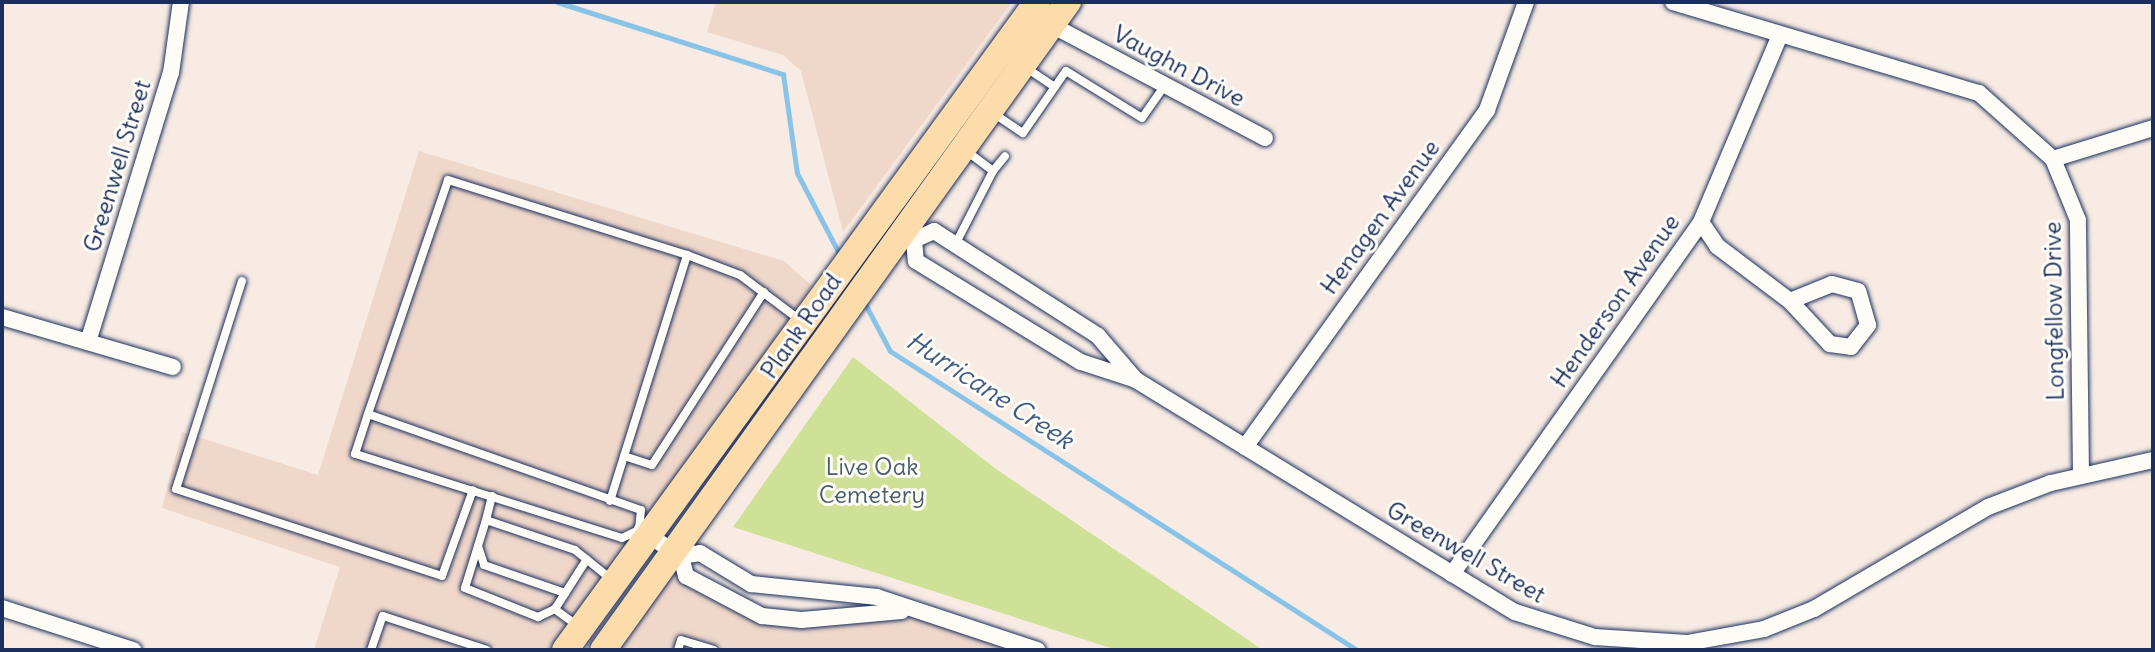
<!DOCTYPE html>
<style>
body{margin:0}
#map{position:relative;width:2155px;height:652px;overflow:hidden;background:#f7ebe3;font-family:Delius,sans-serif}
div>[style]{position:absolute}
.built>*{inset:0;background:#efd7ca}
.green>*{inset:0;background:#cfe196}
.stream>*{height:5px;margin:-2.5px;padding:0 2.5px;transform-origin:2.5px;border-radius:2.5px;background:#89c3e8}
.roads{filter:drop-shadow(0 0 2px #1b2f5e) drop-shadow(0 0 2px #1b2f5e)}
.service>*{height:8px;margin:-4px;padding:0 4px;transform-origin:4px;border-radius:4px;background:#fdfcf7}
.minor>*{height:16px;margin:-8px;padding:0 8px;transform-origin:8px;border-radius:8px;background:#fdfcf7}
.primary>*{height:26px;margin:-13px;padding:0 13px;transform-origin:13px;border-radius:13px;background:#fddcac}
span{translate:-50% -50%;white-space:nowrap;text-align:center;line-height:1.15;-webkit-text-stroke:6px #fdfcf7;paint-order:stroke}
.street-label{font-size:24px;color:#1b2f5e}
.park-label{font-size:24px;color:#485c6c}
.water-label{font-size:26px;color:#3c5b87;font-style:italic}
.frame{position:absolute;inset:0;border:4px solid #1b2f5e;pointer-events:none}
</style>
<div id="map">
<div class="built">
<i style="clip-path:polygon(716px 2px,1012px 2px,843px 232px,801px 71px,783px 55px,707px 32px)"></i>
<i style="clip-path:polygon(419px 151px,784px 261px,812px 286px,556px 650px,314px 650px,340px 567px,162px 508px,182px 432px,318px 475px)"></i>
<i style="clip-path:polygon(669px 564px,787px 620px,916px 611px,1036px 650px,606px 650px)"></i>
</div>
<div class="green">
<i style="clip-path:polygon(853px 357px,996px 469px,1263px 650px,1117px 650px,733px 527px)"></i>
</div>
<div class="stream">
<i style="left:557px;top:2px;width:237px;rotate:17.7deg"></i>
<i style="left:783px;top:74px;width:100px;rotate:82deg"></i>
<i style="left:797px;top:173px;width:95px;rotate:62.4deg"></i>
<i style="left:864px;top:302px;width:55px;rotate:62deg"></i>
<i style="left:890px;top:351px;width:555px;rotate:32.63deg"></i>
</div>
<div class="roads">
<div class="service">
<i style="left:1025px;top:67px;width:36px;rotate:34deg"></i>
<i style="left:993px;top:113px;width:36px;rotate:34deg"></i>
<i style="left:1023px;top:133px;width:75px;rotate:-55.3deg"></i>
<i style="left:1066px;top:71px;width:89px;rotate:31.7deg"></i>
<i style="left:1142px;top:118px;width:39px;rotate:-55deg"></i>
<i style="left:993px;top:171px;width:19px;rotate:-51deg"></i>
<i style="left:955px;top:245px;width:83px;rotate:-62.8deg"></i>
<i style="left:993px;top:171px;width:34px;rotate:-143deg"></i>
<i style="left:242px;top:281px;width:218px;rotate:107.6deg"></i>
<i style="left:176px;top:489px;width:280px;rotate:18.1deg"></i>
<i style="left:442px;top:576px;width:91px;rotate:-70.2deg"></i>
<i style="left:368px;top:414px;width:289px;rotate:19.4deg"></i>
<i style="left:641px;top:510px;width:20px;rotate:96deg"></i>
<i style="left:639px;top:530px;width:19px;rotate:155deg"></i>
<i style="left:622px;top:538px;width:280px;rotate:-162.5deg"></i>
<i style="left:355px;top:454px;width:42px;rotate:-72deg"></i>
<i style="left:368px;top:414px;width:247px;rotate:-71.1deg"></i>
<i style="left:448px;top:180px;width:250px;rotate:17.4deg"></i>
<i style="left:624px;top:456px;width:29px;rotate:18deg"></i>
<i style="left:652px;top:465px;width:206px;rotate:-57.1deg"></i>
<i style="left:492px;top:496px;width:25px;rotate:104deg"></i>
<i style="left:486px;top:520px;width:94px;rotate:18.6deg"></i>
<i style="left:575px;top:550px;width:48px;rotate:39deg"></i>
<i style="left:610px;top:501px;width:258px;rotate:-72.6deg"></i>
<i style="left:687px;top:255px;width:57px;rotate:20.7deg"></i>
<i style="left:740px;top:275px;width:76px;rotate:37deg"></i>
<i style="left:486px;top:520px;width:71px;rotate:107.2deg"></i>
<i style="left:465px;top:588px;width:79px;rotate:21.7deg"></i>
<i style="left:538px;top:617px;width:19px;rotate:-25deg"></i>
<i style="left:478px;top:546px;width:20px;rotate:72deg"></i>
<i style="left:484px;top:565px;width:86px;rotate:19.1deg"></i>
<i style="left:578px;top:626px;width:29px;rotate:-144deg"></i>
<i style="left:555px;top:609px;width:59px;rotate:-57.4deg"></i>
<i style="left:371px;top:650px;width:36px;rotate:-71deg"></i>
<i style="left:383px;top:616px;width:109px;rotate:18.1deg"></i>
<i style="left:678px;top:650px;width:10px;rotate:-73deg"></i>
<i style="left:681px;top:640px;width:34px;rotate:17deg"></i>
</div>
<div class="minor">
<i style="left:1673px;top:2px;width:319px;rotate:16.6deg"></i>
<i style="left:1979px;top:93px;width:99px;rotate:41.7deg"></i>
<i style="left:1044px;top:21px;width:250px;rotate:27.9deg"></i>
<i style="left:1701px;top:222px;width:29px;rotate:56deg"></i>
<i style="left:1717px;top:246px;width:91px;rotate:37deg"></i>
<i style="left:1790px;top:301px;width:59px;rotate:47.1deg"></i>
<i style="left:1830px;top:344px;width:21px;rotate:8deg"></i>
<i style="left:1851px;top:347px;width:28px;rotate:-52deg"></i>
<i style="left:1868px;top:325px;width:35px;rotate:-106deg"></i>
<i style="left:1858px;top:291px;width:27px;rotate:-165deg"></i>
<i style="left:1832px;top:284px;width:45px;rotate:158deg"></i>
<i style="left:914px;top:240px;width:21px;rotate:85deg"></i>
<i style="left:916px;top:261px;width:193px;rotate:31.5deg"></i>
<i style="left:1081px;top:362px;width:58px;rotate:18.1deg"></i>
<i style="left:1136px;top:380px;width:444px;rotate:31.5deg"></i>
<i style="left:1515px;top:612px;width:84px;rotate:17.4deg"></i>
<i style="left:1595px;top:637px;width:92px;rotate:3.7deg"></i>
<i style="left:1687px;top:643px;width:78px;rotate:-10.3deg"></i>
<i style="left:1764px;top:629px;width:54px;rotate:-21.8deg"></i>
<i style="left:1814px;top:609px;width:202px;rotate:-30.4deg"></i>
<i style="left:1988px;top:507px;width:67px;rotate:-20.9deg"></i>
<i style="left:2051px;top:483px;width:105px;rotate:-12.7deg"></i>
<i style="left:914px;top:240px;width:22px;rotate:-24deg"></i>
<i style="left:934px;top:231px;width:195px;rotate:32.6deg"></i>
<i style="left:1098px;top:336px;width:57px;rotate:49.3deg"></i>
<i style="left:2px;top:317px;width:178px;rotate:16.3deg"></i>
<i style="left:88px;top:342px;width:282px;rotate:-72.9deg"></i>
<i style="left:171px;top:73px;width:72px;rotate:-82deg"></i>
<i style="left:1245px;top:447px;width:415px;rotate:-54.3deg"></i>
<i style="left:1487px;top:110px;width:115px;rotate:-70.1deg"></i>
<i style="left:2081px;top:475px;width:255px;rotate:-90.7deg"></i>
<i style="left:2078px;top:220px;width:66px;rotate:-112.3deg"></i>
<i style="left:2053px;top:159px;width:105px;rotate:-17.2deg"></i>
<i style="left:641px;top:531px;width:47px;rotate:32deg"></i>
<i style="left:681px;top:556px;width:19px;rotate:-9deg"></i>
<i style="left:700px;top:553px;width:60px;rotate:31.3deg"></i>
<i style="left:751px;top:584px;width:127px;rotate:5.9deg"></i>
<i style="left:877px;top:597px;width:169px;rotate:18.3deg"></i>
<i style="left:681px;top:556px;width:21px;rotate:76deg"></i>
<i style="left:686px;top:576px;width:86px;rotate:27.8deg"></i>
<i style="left:762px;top:616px;width:40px;rotate:5.7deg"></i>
<i style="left:802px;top:620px;width:100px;rotate:-5.1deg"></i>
<i style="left:1452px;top:574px;width:431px;rotate:-54.7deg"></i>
<i style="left:1701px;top:222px;width:203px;rotate:-67.1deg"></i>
<i style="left:2px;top:608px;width:138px;rotate:17.8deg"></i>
</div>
<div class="primary">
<i style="left:565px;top:650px;width:802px;rotate:-53.93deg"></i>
<i style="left:603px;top:650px;width:798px;rotate:-54.34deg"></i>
</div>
</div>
<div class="street-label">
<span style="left:1179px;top:66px;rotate:28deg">Vaughn Drive</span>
<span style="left:117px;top:166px;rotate:-73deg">Greenwell Street</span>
<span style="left:1380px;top:217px;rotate:-54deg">Henagen Avenue</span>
<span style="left:1615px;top:301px;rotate:-55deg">Henderson Avenue</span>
<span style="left:2054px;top:311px;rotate:-91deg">Longfellow Drive</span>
<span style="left:801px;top:326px;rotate:-55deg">Plank Road</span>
<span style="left:1466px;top:552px;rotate:30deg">Greenwell Street</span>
</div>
<div class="park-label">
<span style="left:872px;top:481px">Live Oak<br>Cemetery</span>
</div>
<div class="water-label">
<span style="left:990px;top:390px;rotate:33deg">Hurricane Creek</span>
</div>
<div class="frame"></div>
</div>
